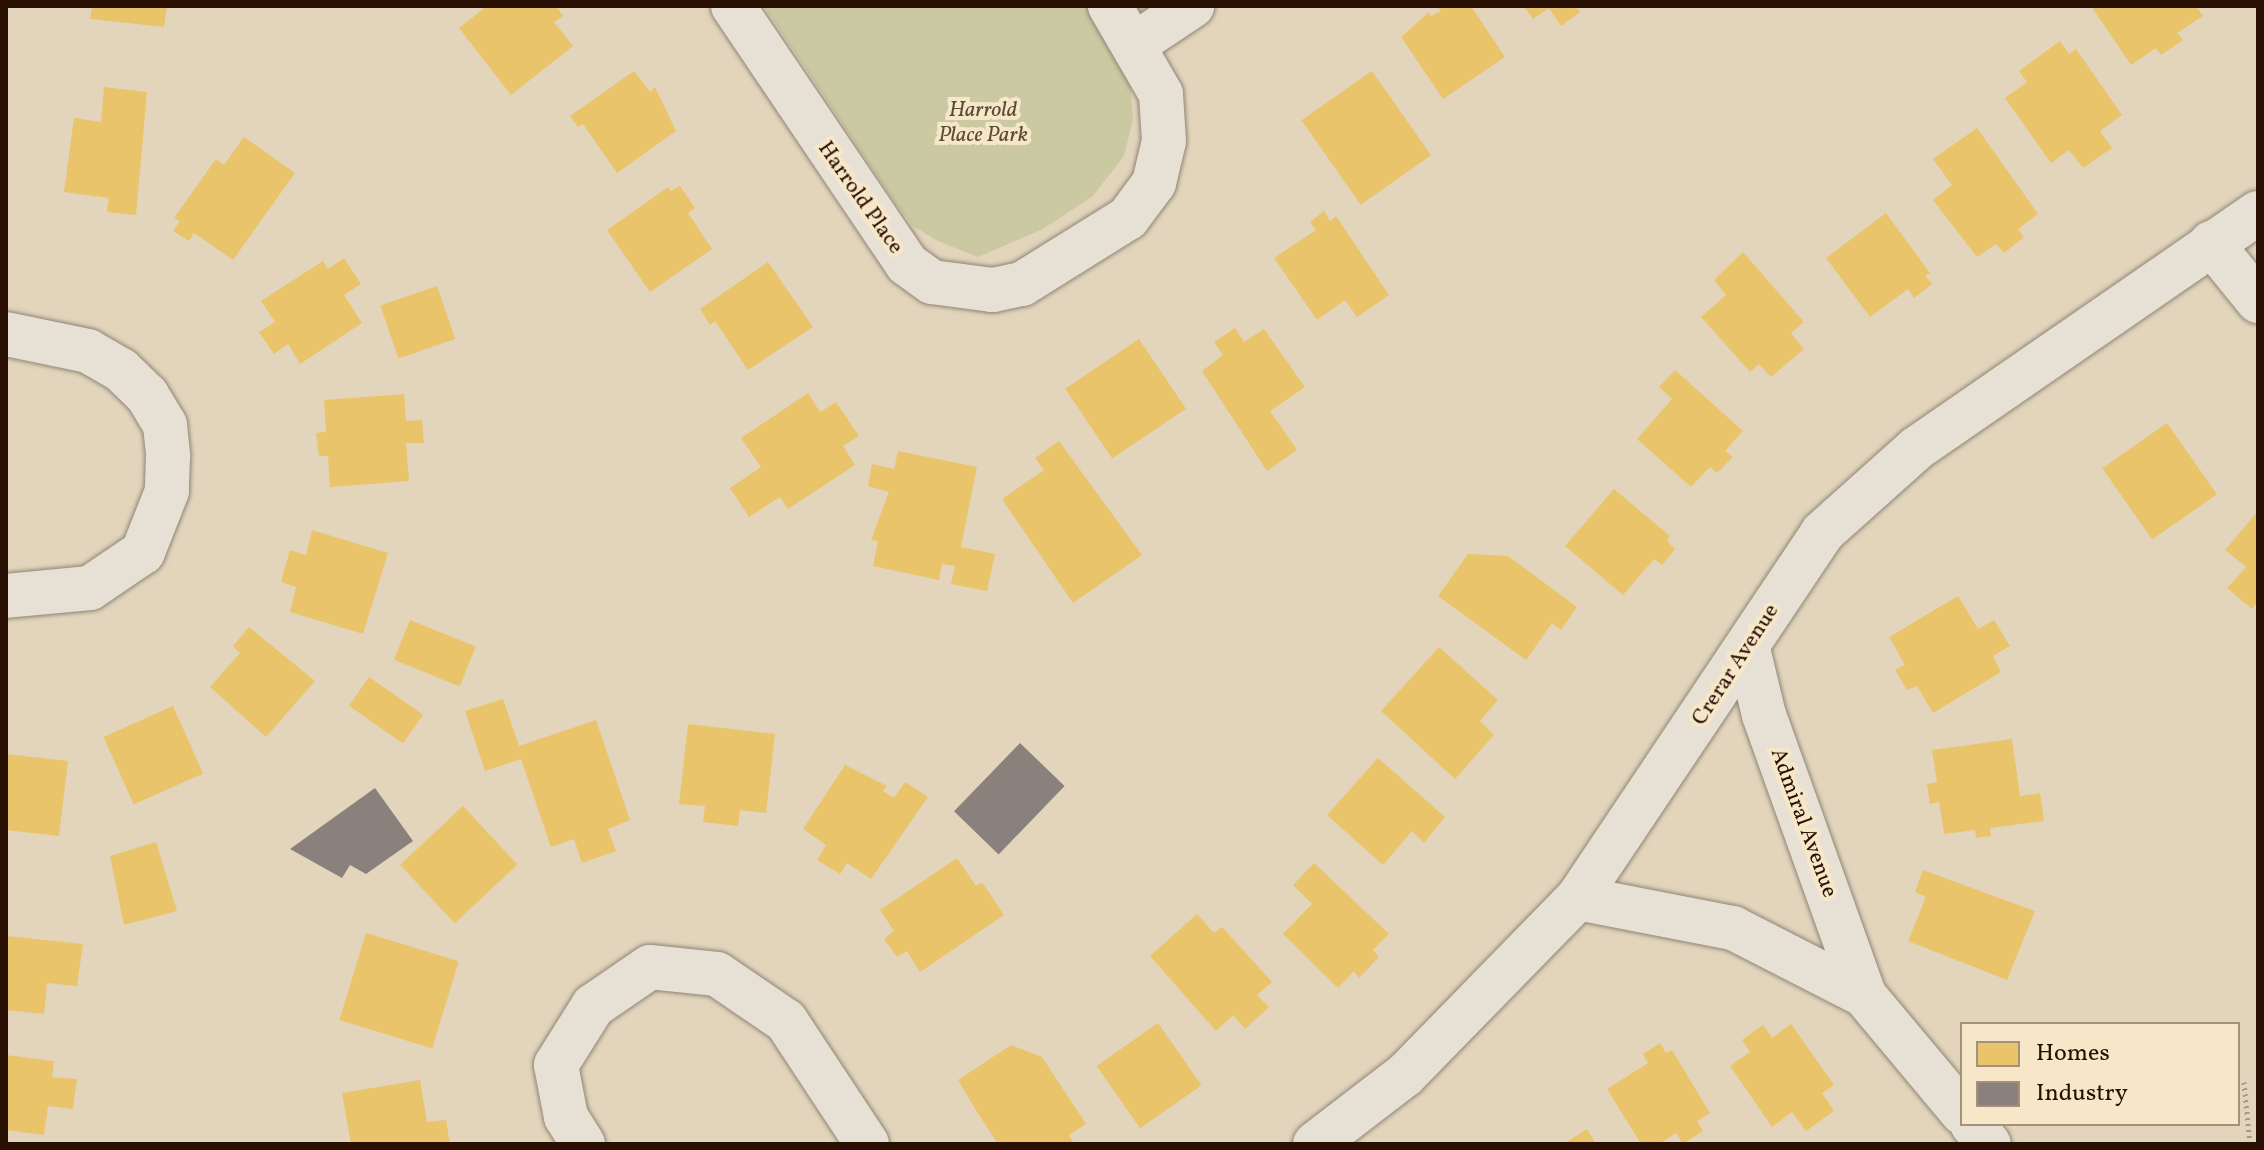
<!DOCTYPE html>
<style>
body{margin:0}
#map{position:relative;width:2264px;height:1150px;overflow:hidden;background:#e2d5bc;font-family:Vollkorn,serif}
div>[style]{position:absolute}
.green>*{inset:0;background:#cac9a2}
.homes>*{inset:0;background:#e9c46a;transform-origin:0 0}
.industry>*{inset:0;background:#8a817c;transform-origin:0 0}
.path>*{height:5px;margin-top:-2.5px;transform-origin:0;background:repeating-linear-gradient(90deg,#a29a90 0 2px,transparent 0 6px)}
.roads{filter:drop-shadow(0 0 2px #908576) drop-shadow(0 0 2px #908576)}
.minor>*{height:44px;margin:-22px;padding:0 22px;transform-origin:22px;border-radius:22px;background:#e7e0d4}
span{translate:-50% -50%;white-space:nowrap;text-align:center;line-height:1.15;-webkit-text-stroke:8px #f7e7c9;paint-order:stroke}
.park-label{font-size:22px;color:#5b4d33;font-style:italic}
.street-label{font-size:22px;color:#2a0f03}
.frame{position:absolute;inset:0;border:8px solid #2a0f03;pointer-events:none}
.legend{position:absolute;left:1960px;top:1022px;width:280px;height:104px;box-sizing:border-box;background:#f7e7c9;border:2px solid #a5917a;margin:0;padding:10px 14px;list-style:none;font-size:24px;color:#2a0f03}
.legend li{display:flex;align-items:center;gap:16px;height:40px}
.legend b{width:40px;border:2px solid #a5917a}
</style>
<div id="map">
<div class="green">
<i style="clip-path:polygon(764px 6px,1154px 6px,1130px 80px,1133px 120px,1124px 156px,1093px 196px,1043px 229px,978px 257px,938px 241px,913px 226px,894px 201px)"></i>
</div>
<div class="homes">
<i style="clip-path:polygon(92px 6px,167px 6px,164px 27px,90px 19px)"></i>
<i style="clip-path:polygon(487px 6px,556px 6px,563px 16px,554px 22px,573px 46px,511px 95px,459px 28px)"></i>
<i style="clip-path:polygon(1437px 6px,1471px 6px,1505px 57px,1443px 99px,1401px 37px,1429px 12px,1431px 16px,1441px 11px)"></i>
<i style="clip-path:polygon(1524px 6px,1575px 6px,1580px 12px,1561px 26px,1549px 8px,1533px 19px)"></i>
<i style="clip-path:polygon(2091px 6px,2196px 6px,2203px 16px,2177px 33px,2183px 40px,2161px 55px,2156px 48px,2131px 65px)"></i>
<i style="clip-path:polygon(2060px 41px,2069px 54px,2076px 49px,2122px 115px,2100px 131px,2112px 148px,2083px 168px,2069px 150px,2051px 163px,2005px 98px,2027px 82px,2019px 71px)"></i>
<i style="clip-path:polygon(634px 71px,650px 92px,655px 87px,676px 131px,617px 173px,583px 124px,578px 127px,570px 116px)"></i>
<i style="left:1372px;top:71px;width:103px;height:86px;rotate:55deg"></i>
<i style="clip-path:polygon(104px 87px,147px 92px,136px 215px,107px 212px,109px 198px,64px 192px,74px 118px,101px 122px)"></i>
<i style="clip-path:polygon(1977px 128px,2038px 214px,2018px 229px,2024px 237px,2004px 253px,1996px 244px,1977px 257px,1933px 200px,1952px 185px,1933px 159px)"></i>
<i style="clip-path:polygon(244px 137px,295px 173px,233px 260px,194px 233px,189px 241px,173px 231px,180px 221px,174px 218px,216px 159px,224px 165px)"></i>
<i style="clip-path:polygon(680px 186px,695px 208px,688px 213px,712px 249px,650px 292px,607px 230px,668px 187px,671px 191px)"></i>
<i style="clip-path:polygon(1324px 211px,1330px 221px,1336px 216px,1389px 295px,1357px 317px,1345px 300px,1317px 320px,1274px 258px,1316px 230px,1310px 222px)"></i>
<i style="clip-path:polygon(1886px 213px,1930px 273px,1925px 276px,1932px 284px,1914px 298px,1908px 289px,1870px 317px,1826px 258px)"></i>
<i style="clip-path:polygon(1743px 252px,1804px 322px,1791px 333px,1804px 349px,1771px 377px,1759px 364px,1750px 372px,1701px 317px,1726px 295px,1714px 280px)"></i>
<i style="clip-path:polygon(344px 258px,361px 284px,344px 295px,362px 323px,300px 364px,288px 344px,274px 354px,259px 332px,275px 322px,261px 301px,323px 261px,328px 269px)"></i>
<i style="clip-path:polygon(768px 262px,813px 327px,748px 370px,715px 321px,710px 325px,700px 309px)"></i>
<i style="left:437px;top:286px;width:56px;height:60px;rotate:71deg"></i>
<i style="clip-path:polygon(1235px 328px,1244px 342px,1264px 329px,1305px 387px,1270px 411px,1297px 450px,1267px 471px,1202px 371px,1223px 355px,1214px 342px)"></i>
<i style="left:1139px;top:339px;width:84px;height:89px;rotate:56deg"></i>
<i style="clip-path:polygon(1675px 370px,1743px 431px,1725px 451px,1733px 457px,1717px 473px,1710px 467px,1691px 487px,1637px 439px,1672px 399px,1659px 387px)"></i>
<i style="clip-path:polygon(808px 393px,820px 412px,836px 402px,859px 436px,843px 446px,855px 465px,788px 509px,780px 497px,749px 517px,730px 488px,761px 467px,741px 438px)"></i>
<i style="clip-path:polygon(404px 394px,406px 421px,422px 420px,424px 443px,406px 443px,409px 481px,330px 487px,328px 456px,319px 456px,316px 433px,326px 432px,324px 400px)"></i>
<i style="left:2167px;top:423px;width:87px;height:79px;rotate:55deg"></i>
<i style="clip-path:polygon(1059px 441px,1142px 555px,1073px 603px,1002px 499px,1044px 470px,1035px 458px)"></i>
<i style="clip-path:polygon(898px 451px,977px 467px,961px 547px,995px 554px,987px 591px,951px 584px,955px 566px,942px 564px,939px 580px,873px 566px,878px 541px,871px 540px,889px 492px,868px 486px,872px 464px,894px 469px)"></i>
<i style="clip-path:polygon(1614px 489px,1670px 536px,1667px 541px,1675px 549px,1662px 565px,1654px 559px,1623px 595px,1565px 546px)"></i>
<i style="clip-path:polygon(2258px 511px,2258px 601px,2252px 609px,2227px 588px,2246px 567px,2225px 550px)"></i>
<i style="clip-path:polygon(312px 530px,388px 553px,363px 634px,290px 612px,296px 587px,281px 582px,290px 550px,306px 555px)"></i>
<i style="clip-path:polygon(1468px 554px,1508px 556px,1577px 607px,1561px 630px,1552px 623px,1526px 660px,1438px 596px)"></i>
<i style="clip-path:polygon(1958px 596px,1978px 629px,1994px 620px,2010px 646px,1993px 656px,2001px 672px,1933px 713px,1917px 686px,1907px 690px,1895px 670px,1905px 665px,1889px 637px)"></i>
<i style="left:410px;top:620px;width:71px;height:43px;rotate:22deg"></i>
<i style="clip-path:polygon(249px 627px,315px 681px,266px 737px,210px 687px,240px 653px,233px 646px)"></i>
<i style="clip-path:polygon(1439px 647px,1498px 700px,1480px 721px,1494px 735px,1455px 779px,1381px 711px)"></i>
<i style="left:369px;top:677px;width:66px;height:35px;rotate:35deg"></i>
<i style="clip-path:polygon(503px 699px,519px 746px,596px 720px,630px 820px,608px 829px,616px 851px,582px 863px,574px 839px,551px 847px,521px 759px,485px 771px,465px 711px)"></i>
<i style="left:173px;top:706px;width:74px;height:76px;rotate:66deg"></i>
<i style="clip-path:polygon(688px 724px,775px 734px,766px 813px,740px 810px,738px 826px,703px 822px,705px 806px,679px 804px)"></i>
<i style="clip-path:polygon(2012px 739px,2020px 796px,2040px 793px,2044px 821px,1990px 828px,1991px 836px,1976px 838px,1975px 830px,1944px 834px,1939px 802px,1930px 804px,1927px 784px,1937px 782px,1932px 750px)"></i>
<i style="clip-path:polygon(6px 754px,68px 761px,59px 836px,6px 830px)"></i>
<i style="clip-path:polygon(1378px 758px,1445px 817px,1424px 843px,1412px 831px,1383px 865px,1327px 815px)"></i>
<i style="clip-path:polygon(845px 765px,887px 786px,883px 791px,894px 798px,905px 782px,928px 797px,871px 879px,847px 863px,840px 874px,817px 860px,826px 845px,803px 829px)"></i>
<i style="left:463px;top:806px;width:80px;height:86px;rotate:47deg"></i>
<i style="clip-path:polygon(156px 842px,177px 911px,124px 925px,110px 856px)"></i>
<i style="clip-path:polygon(957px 858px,976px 886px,982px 882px,1004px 915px,920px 972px,907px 951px,897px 957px,884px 939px,894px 931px,880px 910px)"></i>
<i style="clip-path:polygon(1314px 863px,1389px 934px,1373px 950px,1379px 957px,1359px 978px,1354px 971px,1338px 988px,1283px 934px,1312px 904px,1293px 885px)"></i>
<i style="clip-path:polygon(1923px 870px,2035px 911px,2007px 980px,1908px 941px,1926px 897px,1915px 892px)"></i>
<i style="clip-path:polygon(1197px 914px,1214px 933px,1222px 927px,1272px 982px,1257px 995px,1269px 1007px,1245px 1029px,1233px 1015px,1216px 1031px,1150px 956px)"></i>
<i style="left:366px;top:933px;width:97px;height:91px;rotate:17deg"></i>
<i style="clip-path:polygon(6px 936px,83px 944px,77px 986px,47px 983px,44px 1014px,6px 1010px)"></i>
<i style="left:1158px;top:1023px;width:76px;height:75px;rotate:55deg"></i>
<i style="clip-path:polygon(1791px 1024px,1834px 1085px,1822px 1093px,1834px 1111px,1806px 1131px,1792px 1112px,1772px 1127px,1730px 1066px,1750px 1052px,1742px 1040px,1763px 1025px,1772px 1038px)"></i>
<i style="clip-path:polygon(1660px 1043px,1666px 1053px,1672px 1050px,1710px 1113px,1697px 1121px,1703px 1131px,1683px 1144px,1676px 1133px,1659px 1144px,1641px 1144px,1607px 1089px,1648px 1063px,1643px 1054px)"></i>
<i style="clip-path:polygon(1011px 1045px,1042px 1057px,1086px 1124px,1069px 1135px,1074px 1144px,998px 1144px,972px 1104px,958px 1080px)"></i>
<i style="clip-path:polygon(6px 1055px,54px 1061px,52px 1077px,77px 1079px,73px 1109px,48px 1106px,44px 1135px,6px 1130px)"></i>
<i style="clip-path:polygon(420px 1080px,427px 1122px,446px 1120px,450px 1144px,351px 1144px,342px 1093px)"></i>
<i style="clip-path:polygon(1587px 1129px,1596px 1144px,1564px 1144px)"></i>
</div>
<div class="industry">
<i style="left:1020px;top:743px;width:62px;height:95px;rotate:44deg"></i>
<i style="clip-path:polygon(375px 788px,413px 841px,366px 874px,350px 865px,342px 878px,290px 849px)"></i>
</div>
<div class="path">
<i style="left:2244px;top:1082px;width:62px;rotate:84.5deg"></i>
</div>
<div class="roads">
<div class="minor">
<i style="left:733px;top:6px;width:311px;rotate:56deg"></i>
<i style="left:907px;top:264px;width:31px;rotate:36deg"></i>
<i style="left:932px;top:282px;width:62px;rotate:7.5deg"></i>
<i style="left:993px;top:290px;width:30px;rotate:-12deg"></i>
<i style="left:1022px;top:284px;width:125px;rotate:-31.9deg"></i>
<i style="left:1128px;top:218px;width:44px;rotate:-53.4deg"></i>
<i style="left:1154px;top:183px;width:43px;rotate:-76.6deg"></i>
<i style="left:1164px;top:141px;width:47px;rotate:-93.7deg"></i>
<i style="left:1161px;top:94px;width:102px;rotate:-120.1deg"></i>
<i style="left:1135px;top:44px;width:69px;rotate:-33.7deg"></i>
<i style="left:2211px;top:243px;width:75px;rotate:51deg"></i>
<i style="left:6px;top:334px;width:84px;rotate:11.7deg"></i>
<i style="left:88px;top:351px;width:38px;rotate:30deg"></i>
<i style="left:121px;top:370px;width:36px;rotate:44deg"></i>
<i style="left:147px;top:395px;width:35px;rotate:59deg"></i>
<i style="left:165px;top:425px;width:31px;rotate:84deg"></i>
<i style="left:168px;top:456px;width:35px;rotate:92deg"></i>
<i style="left:167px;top:491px;width:66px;rotate:111.5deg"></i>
<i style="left:143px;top:552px;width:64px;rotate:145.8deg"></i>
<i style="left:90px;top:588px;width:84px;rotate:174.6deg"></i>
<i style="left:1748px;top:649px;width:68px;rotate:76.4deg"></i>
<i style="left:1764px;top:715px;width:297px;rotate:70.3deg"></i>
<i style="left:1864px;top:995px;width:153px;rotate:50.1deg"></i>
<i style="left:1578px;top:898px;width:158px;rotate:11deg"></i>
<i style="left:1733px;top:928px;width:147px;rotate:27.1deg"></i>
<i style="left:1972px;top:1124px;width:26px;rotate:50deg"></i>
<i style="left:583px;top:1144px;width:32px;rotate:-122deg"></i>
<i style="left:566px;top:1117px;width:53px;rotate:-100.9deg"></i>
<i style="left:556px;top:1065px;width:70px;rotate:-57.9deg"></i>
<i style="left:593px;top:1006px;width:69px;rotate:-34.4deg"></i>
<i style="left:650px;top:967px;width:67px;rotate:6deg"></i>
<i style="left:717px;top:974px;width:83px;rotate:34.3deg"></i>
<i style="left:786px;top:1021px;width:147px;rotate:56.6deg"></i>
<i style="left:1315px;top:1144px;width:113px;rotate:-37.5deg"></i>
<i style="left:1405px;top:1075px;width:248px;rotate:-45.7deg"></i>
<i style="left:1578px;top:898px;width:439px;rotate:-56.2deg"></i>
<i style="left:1822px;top:533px;width:127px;rotate:-41.8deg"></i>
<i style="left:1917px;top:448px;width:414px;rotate:-34.6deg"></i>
</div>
</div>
<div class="park-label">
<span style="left:983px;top:123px">Harrold<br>Place Park</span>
</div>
<div class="street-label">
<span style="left:860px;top:198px;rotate:55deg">Harrold Place</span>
<span style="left:1736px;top:665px;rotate:-57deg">Crerar Avenue</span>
<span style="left:1803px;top:823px;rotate:70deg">Admiral Avenue</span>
</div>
<div class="frame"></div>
<ul class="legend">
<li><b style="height:22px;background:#e9c46a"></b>Homes</li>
<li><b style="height:22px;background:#8a817c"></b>Industry</li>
</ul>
</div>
